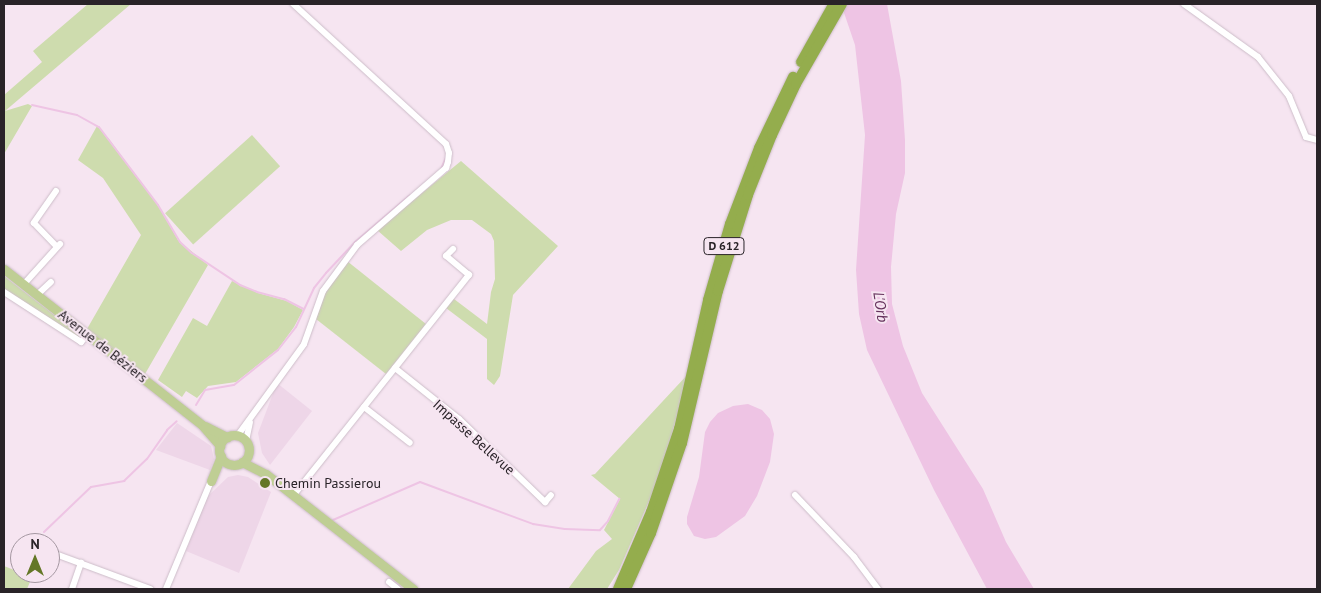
<!DOCTYPE html>
<meta charset="utf-8">
<style>
body{margin:0}
#map{position:relative;width:1321px;height:593px;overflow:hidden;background:#f6e5f1;font-family:"PT Sans",sans-serif}
div>[style]{position:absolute}
.built>*{inset:0;background:#eed6e8}
.green>*{inset:0;background:#cedcae;transform-origin:0 0}
.water>*{inset:0;background:#eec4e4}
.stream>*{height:2px;margin:-1px;padding:0 1px;transform-origin:1px;border-radius:1px;background:#eec4e4}
.roads{filter:drop-shadow(0 0 1px #cdbdc9) drop-shadow(0 0 1px #cdbdc9)}
.minor>*{height:6px;margin:-3px;padding:0 3px;transform-origin:3px;border-radius:3px;background:#fff}
.major>*{height:9px;margin:-4.5px;padding:0 4.5px;transform-origin:4.5px;border-radius:4.5px;background:#bfce94}
.major>.ring{margin:-4.5px;padding:0;box-sizing:content-box;background:none;border:9px solid #bfce94;border-radius:50%}
.highway>*{height:10px;margin:-5px;padding:0 5px;transform-origin:5px;border-radius:5px;background:#94ad4d}
.dots>*{width:14px;height:14px;translate:-50% -50%;box-sizing:border-box;border:2px solid #f6e5f1;border-radius:50%}
span{translate:-50% -50%;white-space:nowrap;text-align:center;line-height:1.15;-webkit-text-stroke:4px #f6e5f1;paint-order:stroke}
.shield-label span{padding:1px 4px;background:#f6e5f1;border:1px solid;border-radius:4px;-webkit-text-stroke-width:0}
.shield-label{font-size:12px;color:#292328;font-weight:700}
.street-label{font-size:14px;color:#292328}
.poi-label{font-size:14px;color:#292328}
.left{translate:0 -50%;text-align:left}
.water-label{font-size:15px;color:#66335d;font-style:italic}
.frame{position:absolute;inset:0;border:5px solid #292328;pointer-events:none}
.north{position:absolute;left:10px;top:533px;width:50px;height:50px;box-sizing:border-box;background:#f6e5f1;border:1px solid #a497a1;border-radius:50%;rotate:0deg;font-size:14px;font-weight:700;line-height:20px;text-align:center;color:#292328}
.north::after{content:'';display:block;margin:auto;width:18px;height:22px;background:#647727;clip-path:polygon(50% 0,100% 100%,50% 72%,0 100%)}
</style>
<div id="map">
<div class="built">
<i style="clip-path:polygon(277px 383px,312px 411px,270px 465px,262px 453px,258px 433px)"></i>
<i style="clip-path:polygon(177px 423px,211px 446px,214px 459px,210px 470px,156px 450px)"></i>
<i style="clip-path:polygon(238px 475px,248px 477px,271px 492px,239px 573px,186px 551px,207px 497px,228px 477px)"></i>
</div>
<div class="green">
<i style="clip-path:polygon(88px 4px,131px 4px,5px 111px,28px 104px,32px 106px,4px 154px,4px 95px,42px 62px,33px 51px)"></i>
<i style="clip-path:polygon(97px 126px,109px 139px,158px 205px,178px 240px,208px 265px,145px 374px,87px 329px,141px 235px,103px 178px,78px 160px)"></i>
<i style="left:252px;top:135px;width:42px;height:117px;rotate:48deg"></i>
<i style="clip-path:polygon(461px 161px,558px 246px,513px 295px,500px 376px,494px 385px,487px 379px,487px 339px,446px 308px,454px 299px,487px 324px,491px 292px,495px 279px,494px 241px,491px 234px,472px 220px,451px 220px,427px 230px,401px 251px,377px 230px)"></i>
<i style="clip-path:polygon(347px 261px,426px 324px,386px 374px,316px 319px,325px 292px)"></i>
<i style="clip-path:polygon(4px 276px,80px 335px,78px 338px,4px 290px)"></i>
<i style="clip-path:polygon(232px 281px,258px 293px,287px 301px,303px 310px,294px 327px,278px 349px,236px 382px,208px 386px,197px 398px,186px 391px,182px 397px,158px 380px,193px 318px,207px 326px)"></i>
<i style="clip-path:polygon(689px 373px,660px 476px,619px 570px,607px 589px,568px 589px,596px 551px,612px 539px,604px 530px,620px 499px,591px 475px,595px 474px)"></i>
<i style="clip-path:polygon(4px 566px,32px 577px,27px 589px,4px 589px)"></i>
</div>
<div class="water">
<i style="clip-path:polygon(841px 4px,887px 4px,901px 81px,905px 140px,905px 173px,896px 214px,891px 267px,892px 304px,903px 346px,922px 393px,983px 489px,1006px 542px,1034px 589px,987px 589px,934px 490px,867px 350px,859px 314px,856px 270px,865px 135px,855px 45px)"></i>
<i style="clip-path:polygon(748px 404px,762px 410px,770px 419px,774px 434px,770px 462px,757px 496px,745px 516px,716px 537px,705px 539px,694px 536px,687px 524px,687px 517px,699px 477px,705px 432px,710px 422px,718px 413px,733px 406px)"></i>
</div>
<div class="stream">
<i style="left:32px;top:105px;width:46px;rotate:12.5deg"></i>
<i style="left:77px;top:115px;width:25px;rotate:29deg"></i>
<i style="left:99px;top:127px;width:98px;rotate:52.9deg"></i>
<i style="left:158px;top:205px;width:43px;rotate:59.3deg"></i>
<i style="left:180px;top:242px;width:16px;rotate:43deg"></i>
<i style="left:192px;top:253px;width:58px;rotate:33.7deg"></i>
<i style="left:240px;top:285px;width:18px;rotate:22deg"></i>
<i style="left:257px;top:292px;width:28px;rotate:15deg"></i>
<i style="left:284px;top:299px;width:22px;rotate:27deg"></i>
<i style="left:441px;top:169px;width:13px;rotate:-67deg"></i>
<i style="left:196px;top:405px;width:17px;rotate:-59deg"></i>
<i style="left:205px;top:390px;width:29px;rotate:-10deg"></i>
<i style="left:234px;top:385px;width:56px;rotate:-38.5deg"></i>
<i style="left:278px;top:350px;width:29px;rotate:-52deg"></i>
<i style="left:296px;top:327px;width:43px;rotate:-65.2deg"></i>
<i style="left:314px;top:288px;width:19px;rotate:-51deg"></i>
<i style="left:326px;top:273px;width:42px;rotate:-46.9deg"></i>
<i style="left:355px;top:242px;width:72px;rotate:-40.5deg"></i>
<i style="left:333px;top:520px;width:95px;rotate:-23.6deg"></i>
<i style="left:420px;top:482px;width:121px;rotate:20.4deg"></i>
<i style="left:533px;top:524px;width:32px;rotate:9deg"></i>
<i style="left:565px;top:529px;width:35px;rotate:2deg"></i>
<i style="left:600px;top:530px;width:12px;rotate:-48deg"></i>
<i style="left:608px;top:521px;width:25px;rotate:-63deg"></i>
<i style="left:44px;top:532px;width:65px;rotate:-43.8deg"></i>
<i style="left:91px;top:487px;width:34px;rotate:-10deg"></i>
<i style="left:124px;top:481px;width:32px;rotate:-44deg"></i>
<i style="left:147px;top:459px;width:35px;rotate:-55deg"></i>
<i style="left:167px;top:430px;width:13px;rotate:-42deg"></i>
</div>
<div class="roads">
<div class="minor">
<i style="left:1184px;top:4px;width:91px;rotate:35.6deg"></i>
<i style="left:1258px;top:57px;width:50px;rotate:51.5deg"></i>
<i style="left:1289px;top:96px;width:44px;rotate:67.5deg"></i>
<i style="left:1306px;top:137px;width:11px;rotate:15deg"></i>
<i style="left:56px;top:191px;width:39px;rotate:125deg"></i>
<i style="left:34px;top:223px;width:33px;rotate:46deg"></i>
<i style="left:24px;top:284px;width:54px;rotate:-48deg"></i>
<i style="left:4px;top:292px;width:92px;rotate:33deg"></i>
<i style="left:81px;top:342px;width:11px;rotate:-49deg"></i>
<i style="left:37px;top:295px;width:19px;rotate:-43deg"></i>
<i style="left:395px;top:368px;width:82px;rotate:38.6deg"></i>
<i style="left:459px;top:419px;width:120px;rotate:44deg"></i>
<i style="left:545px;top:502px;width:9px;rotate:-49deg"></i>
<i style="left:364px;top:407px;width:58px;rotate:38deg"></i>
<i style="left:238px;top:435px;width:112px;rotate:-54deg"></i>
<i style="left:304px;top:344px;width:56px;rotate:-70.3deg"></i>
<i style="left:323px;top:291px;width:57px;rotate:-53.5deg"></i>
<i style="left:357px;top:245px;width:118px;rotate:-40.9deg"></i>
<i style="left:446px;top:168px;width:6px;rotate:-72deg"></i>
<i style="left:448px;top:162px;width:9px;rotate:-84deg"></i>
<i style="left:449px;top:153px;width:9px;rotate:-108deg"></i>
<i style="left:446px;top:144px;width:207px;rotate:-137.5deg"></i>
<i style="left:246px;top:441px;width:19px;rotate:-78deg"></i>
<i style="left:795px;top:495px;width:86px;rotate:46.4deg"></i>
<i style="left:854px;top:557px;width:40px;rotate:53deg"></i>
<i style="left:293px;top:496px;width:283px;rotate:-51.5deg"></i>
<i style="left:469px;top:275px;width:30px;rotate:-140deg"></i>
<i style="left:446px;top:256px;width:10px;rotate:-45deg"></i>
<i style="left:50px;top:552px;width:107px;rotate:20.3deg"></i>
<i style="left:389px;top:582px;width:11px;rotate:38deg"></i>
<i style="left:72px;top:589px;width:28px;rotate:-71deg"></i>
<i style="left:166px;top:589px;width:117px;rotate:-67.4deg"></i>
</div>
<div class="major">
<i style="left:4px;top:269px;width:252px;rotate:38.2deg"></i>
<i style="left:202px;top:425px;width:28px;rotate:49deg"></i>
<i style="left:205px;top:426px;width:25px;rotate:27deg"></i>
<i class="ring" style="left:219px;top:435px;width:21px;height:21px"></i>
<i style="left:242px;top:462px;width:27px;rotate:27deg"></i>
<i style="left:266px;top:474px;width:187px;rotate:38deg"></i>
<i style="left:211px;top:481px;width:27px;rotate:-68deg"></i>
</div>
<div class="highway">
<i style="left:801px;top:62px;width:65px;rotate:-60.7deg"></i>
<i style="left:618px;top:589px;width:84px;rotate:-66.8deg"></i>
<i style="left:651px;top:512px;width:88px;rotate:-71.4deg"></i>
<i style="left:679px;top:429px;width:132px;rotate:-77.3deg"></i>
<i style="left:708px;top:300px;width:79px;rotate:-73.9deg"></i>
<i style="left:730px;top:224px;width:81px;rotate:-69.1deg"></i>
<i style="left:759px;top:148px;width:79px;rotate:-64.4deg"></i>
<i style="left:626px;top:589px;width:61px;rotate:-65.9deg"></i>
<i style="left:651px;top:533px;width:95px;rotate:-71deg"></i>
<i style="left:682px;top:443px;width:156px;rotate:-76.7deg"></i>
<i style="left:718px;top:291px;width:101px;rotate:-72.6deg"></i>
<i style="left:748px;top:195px;width:65px;rotate:-68.2deg"></i>
<i style="left:772px;top:135px;width:56px;rotate:-64.8deg"></i>
<i style="left:796px;top:84px;width:92px;rotate:-60.1deg"></i>
</div>
</div>
<div class="dots">
<i style="left:265px;top:483px;background:#647727"></i>
</div>
<div class="shield-label">
<span style="left:724px;top:246px">D 612</span>
</div>
<div class="street-label">
<span style="left:103px;top:346px;rotate:38deg">Avenue de Béziers</span>
<span style="left:474px;top:437px;rotate:42deg">Impasse Bellevue</span>
</div>
<div class="poi-label">
<span class="left" style="left:275px;top:483px">Chemin Passierou</span>
</div>
<div class="water-label">
<span style="left:881px;top:307px;rotate:81deg">L'Orb</span>
</div>
<div class="frame"></div>
<div class="north">N</div>
</div>
